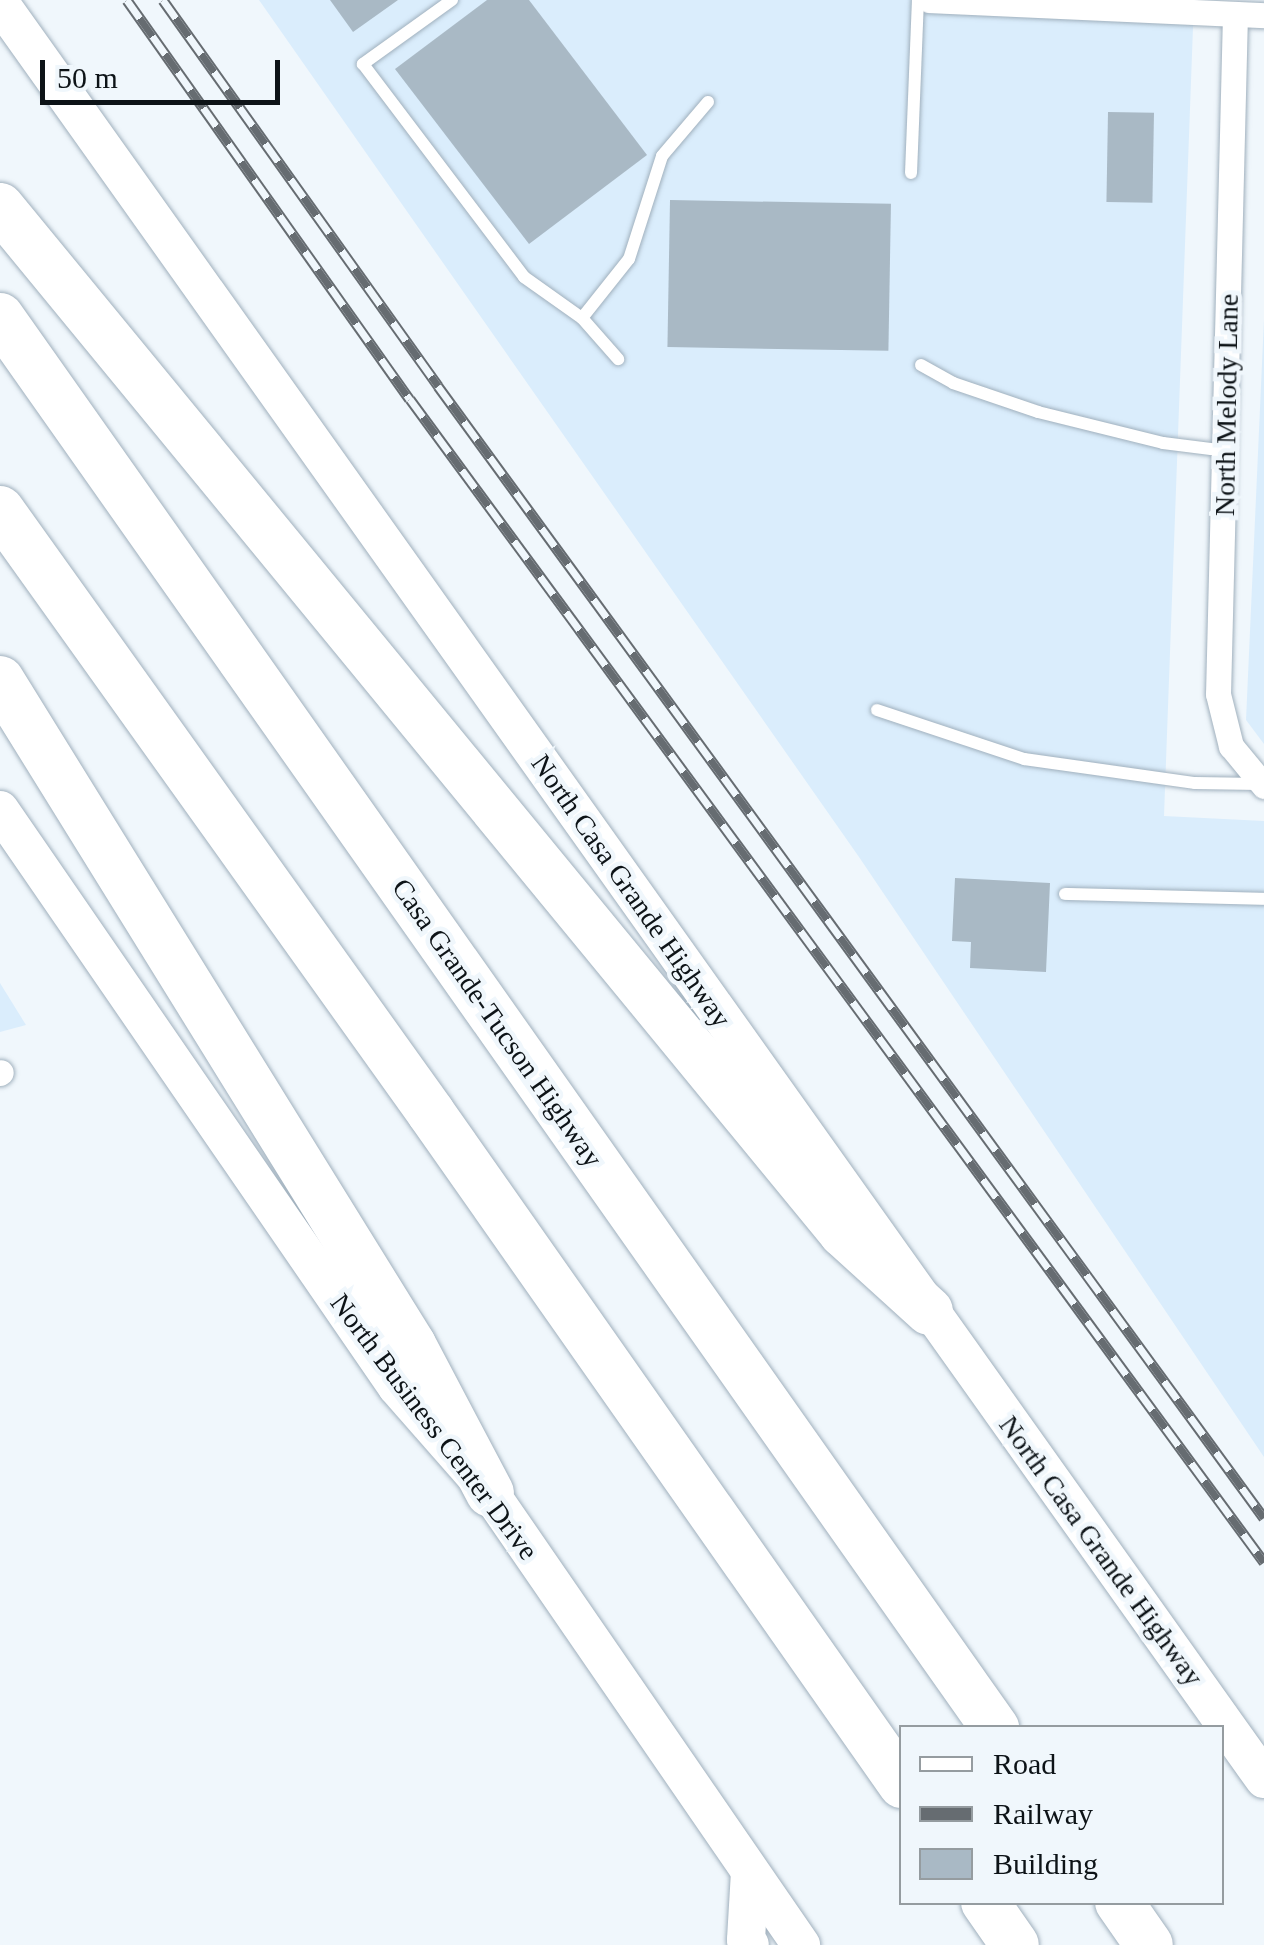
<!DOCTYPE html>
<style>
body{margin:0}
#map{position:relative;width:1264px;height:1945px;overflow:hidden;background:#f0f7fc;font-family:"Times New Roman",serif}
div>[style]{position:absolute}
.built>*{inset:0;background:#daedfc}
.building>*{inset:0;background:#a9b9c5;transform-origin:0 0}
.roads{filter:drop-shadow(0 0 2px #a0b0bd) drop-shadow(0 0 2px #a0b0bd)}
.lane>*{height:12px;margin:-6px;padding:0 6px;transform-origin:6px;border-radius:6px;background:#fff}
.street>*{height:25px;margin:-12.5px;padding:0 12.5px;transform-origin:12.5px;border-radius:12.5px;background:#fff}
.secondary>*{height:38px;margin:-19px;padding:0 19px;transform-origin:19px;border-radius:19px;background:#fff}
.highway>*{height:48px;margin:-24px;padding:0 24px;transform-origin:24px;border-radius:24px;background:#fff}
.rail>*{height:11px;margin-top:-5.5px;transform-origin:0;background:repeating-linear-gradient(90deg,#f0f7fc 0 22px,#666c71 0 44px);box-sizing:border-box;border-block:2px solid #666c71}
span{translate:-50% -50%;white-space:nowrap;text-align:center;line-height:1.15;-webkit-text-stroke:9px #f0f7fc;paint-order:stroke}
.street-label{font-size:28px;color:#0d1317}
.legend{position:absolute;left:899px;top:1725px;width:325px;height:180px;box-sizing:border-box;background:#f0f7fc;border:2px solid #959ca0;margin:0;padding:12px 18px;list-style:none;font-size:30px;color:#0d1317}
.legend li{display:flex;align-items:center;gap:20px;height:50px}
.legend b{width:50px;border:2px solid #959ca0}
.scale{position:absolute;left:40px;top:60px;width:240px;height:45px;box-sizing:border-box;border:5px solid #0d1317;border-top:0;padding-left:12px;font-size:30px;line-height:35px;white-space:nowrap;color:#0d1317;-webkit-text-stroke:8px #f0f7fc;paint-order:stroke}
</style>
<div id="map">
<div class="built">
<i style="clip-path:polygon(259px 0,1194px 0,1164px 816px,1264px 821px,1264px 1457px,859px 857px)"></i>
<i style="clip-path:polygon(1264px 319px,1264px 744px,1246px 720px)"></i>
<i style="clip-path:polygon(0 983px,26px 1025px,0 1032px)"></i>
</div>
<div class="building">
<i style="clip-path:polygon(330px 0,398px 0,353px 32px)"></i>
<i style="clip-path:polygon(487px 0,529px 0,647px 155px,529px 244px,395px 69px)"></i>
<i style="left:1108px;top:112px;width:46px;height:90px;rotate:1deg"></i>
<i style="left:670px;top:200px;width:221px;height:147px;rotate:1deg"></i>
<i style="clip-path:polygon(955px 878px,1050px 883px,1046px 972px,970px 968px,971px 942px,952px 941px)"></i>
</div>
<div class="roads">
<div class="lane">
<i style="left:452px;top:0;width:110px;rotate:144.3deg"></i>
<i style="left:363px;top:64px;width:267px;rotate:52.9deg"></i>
<i style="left:524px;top:277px;width:71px;rotate:35.3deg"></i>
<i style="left:582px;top:318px;width:55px;rotate:48.7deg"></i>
<i style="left:911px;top:173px;width:173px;rotate:-87.7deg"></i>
<i style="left:582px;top:318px;width:75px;rotate:-51.5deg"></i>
<i style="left:629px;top:259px;width:108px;rotate:-72.2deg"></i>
<i style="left:662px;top:156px;width:71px;rotate:-49.6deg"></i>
<i style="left:921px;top:365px;width:37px;rotate:29deg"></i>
<i style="left:953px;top:383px;width:90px;rotate:18.8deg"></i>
<i style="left:1038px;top:412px;width:129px;rotate:13.9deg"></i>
<i style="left:1163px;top:443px;width:64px;rotate:7.2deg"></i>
<i style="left:877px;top:710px;width:155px;rotate:18.4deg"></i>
<i style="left:1024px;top:759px;width:173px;rotate:8deg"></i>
<i style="left:1195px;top:783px;width:64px;rotate:0.9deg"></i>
<i style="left:1065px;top:894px;width:199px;rotate:1.4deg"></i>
</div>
<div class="street">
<i style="left:929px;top:0;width:335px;rotate:2.6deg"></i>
<i style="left:1235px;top:14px;width:680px;rotate:91.43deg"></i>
<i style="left:1218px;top:694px;width:54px;rotate:76deg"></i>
<i style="left:1231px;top:746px;width:52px;rotate:50.5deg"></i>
<i style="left:0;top:1073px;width:1px;rotate:-45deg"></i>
</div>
<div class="secondary">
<i style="left:0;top:3px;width:2180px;rotate:54.56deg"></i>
<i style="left:0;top:810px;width:700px;rotate:55.47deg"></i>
<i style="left:397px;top:1387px;width:141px;rotate:48.7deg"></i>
<i style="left:490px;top:1493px;width:549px;rotate:55.47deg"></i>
<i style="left:750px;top:1872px;width:68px;rotate:93.4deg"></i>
<i style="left:746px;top:1940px;width:6px;rotate:51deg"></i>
</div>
<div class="highway">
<i style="left:0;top:207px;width:1328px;rotate:50.59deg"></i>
<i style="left:843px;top:1233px;width:116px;rotate:42.2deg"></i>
<i style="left:0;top:317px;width:1727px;rotate:54.81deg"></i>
<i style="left:0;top:510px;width:741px;rotate:54.44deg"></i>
<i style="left:431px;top:1113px;width:820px;rotate:54.93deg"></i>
<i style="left:0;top:680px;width:782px;rotate:58.22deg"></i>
<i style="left:412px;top:1345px;width:167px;rotate:62.2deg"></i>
<i style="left:985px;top:1902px;width:52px;rotate:55.1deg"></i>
<i style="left:1119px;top:1902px;width:52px;rotate:55.1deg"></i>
</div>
</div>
<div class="rail">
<i style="left:127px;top:0;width:489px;rotate:54.7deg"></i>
<i style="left:410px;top:399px;width:1443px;rotate:53.71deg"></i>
<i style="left:163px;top:0;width:474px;rotate:54.5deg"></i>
<i style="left:438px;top:386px;width:1401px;rotate:53.88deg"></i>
</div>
<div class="street-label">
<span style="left:1227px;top:405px;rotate:-89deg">North Melody Lane</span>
<span style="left:631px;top:891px;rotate:55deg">North Casa Grande Highway</span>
<span style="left:497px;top:1023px;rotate:55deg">Casa Grande-Tucson Highway</span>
<span style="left:434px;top:1427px;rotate:53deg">North Business Center Drive</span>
<span style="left:1101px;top:1551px;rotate:54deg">North Casa Grande Highway</span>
</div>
<ul class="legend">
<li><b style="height:12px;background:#fff"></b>Road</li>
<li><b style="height:12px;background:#666c71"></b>Railway</li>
<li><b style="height:28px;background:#a9b9c5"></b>Building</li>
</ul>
<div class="scale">50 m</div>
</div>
